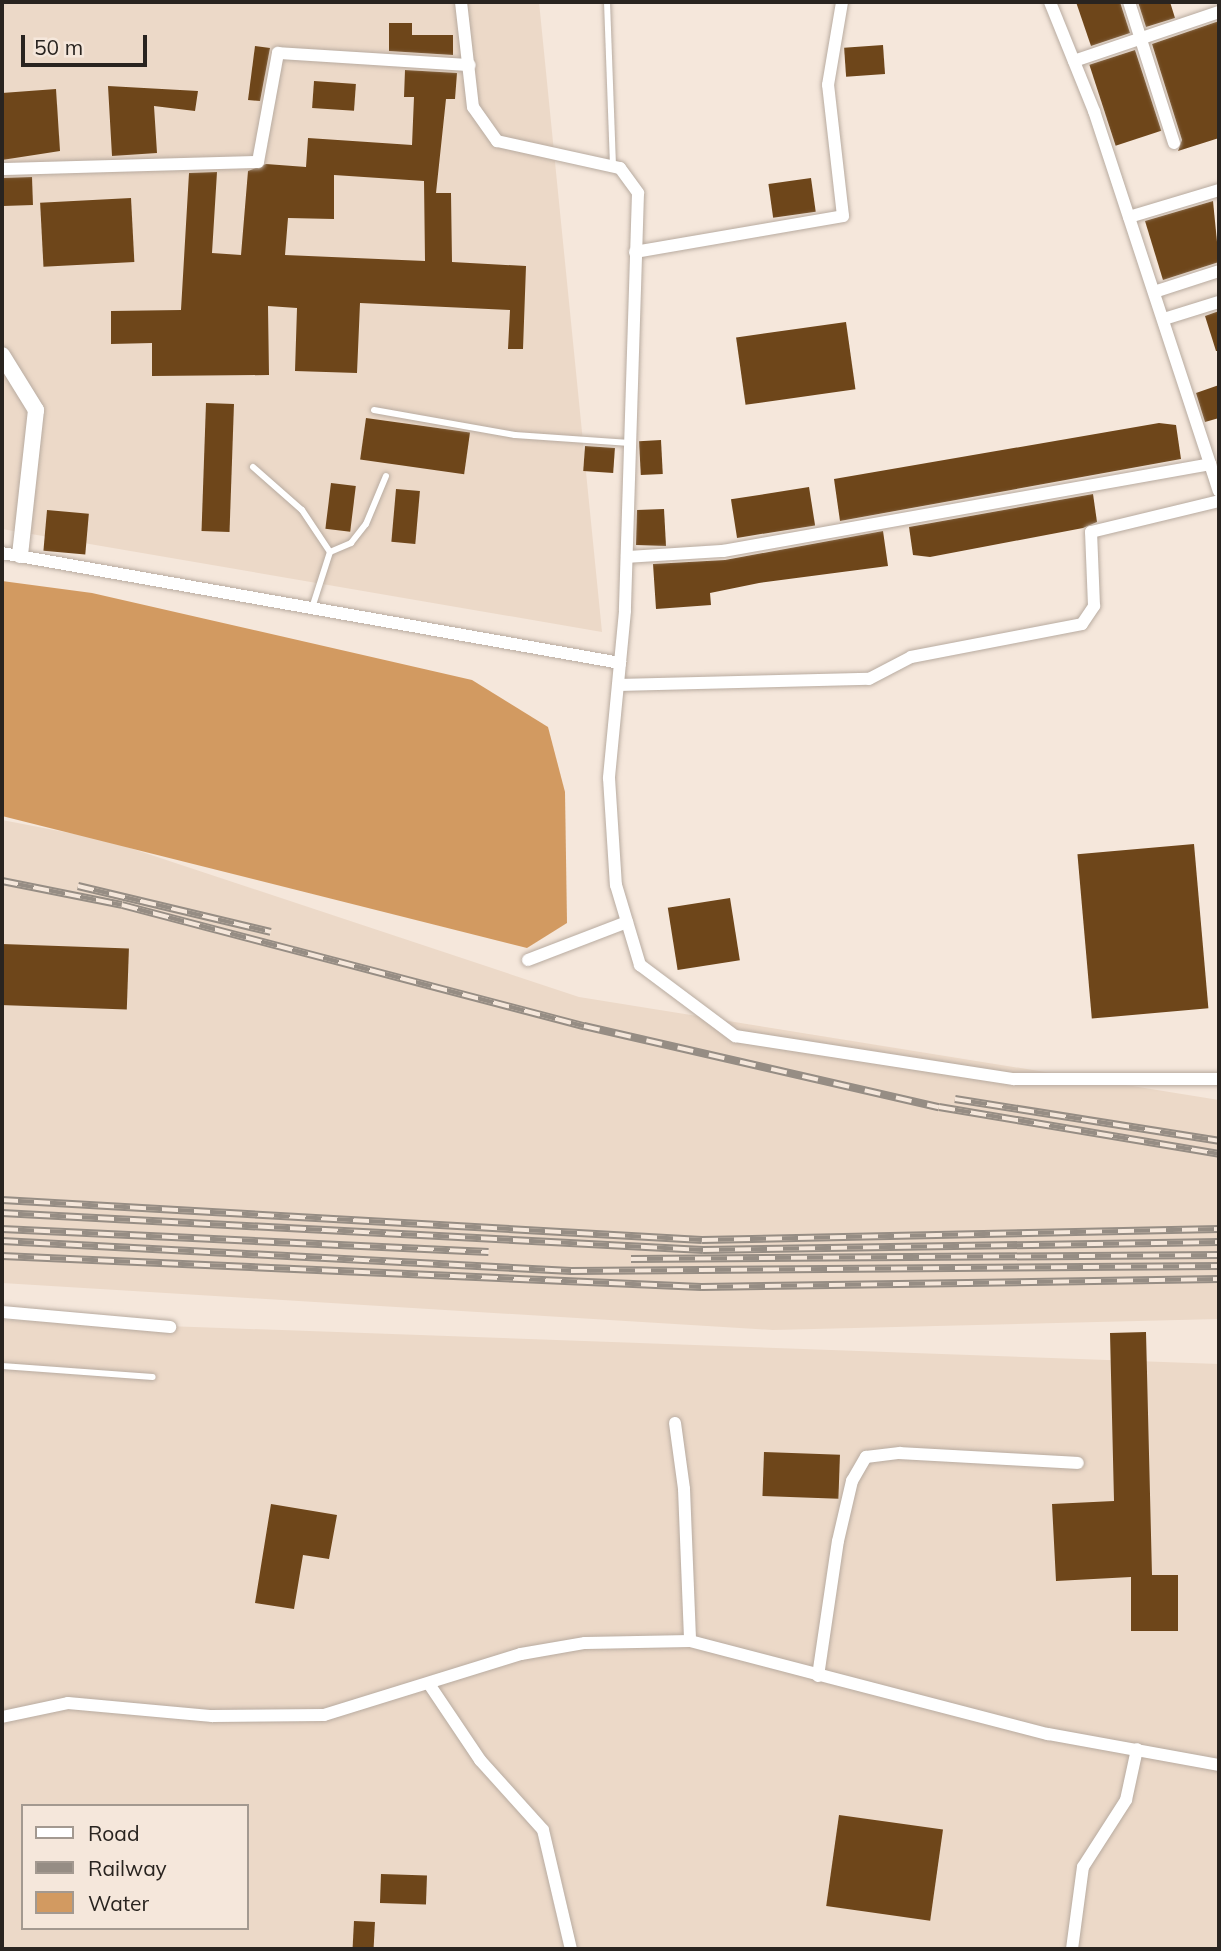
<!DOCTYPE html>
<style>
body{margin:0}
#map{position:relative;width:1221px;height:1951px;overflow:hidden;background:#f5e7db;font-family:Mulish,sans-serif}
div>[style]{position:absolute}
.built>*{inset:0;background:#ecd9c8}
.water>*{inset:0;background:#d29a61}
.building>*{inset:0;background:#6e461a;transform-origin:0 0}
.roads{filter:drop-shadow(0 0 2px #b8aba0) drop-shadow(0 0 2px #b8aba0)}
.service>*{height:6px;margin:-3px;padding:0 3px;transform-origin:3px;border-radius:3px;background:#fff}
.minor>*{height:12px;margin:-6px;padding:0 6px;transform-origin:6px;border-radius:6px;background:#fff}
.tertiary>*{height:16px;margin:-8px;padding:0 8px;transform-origin:8px;border-radius:8px;background:#fff}
.rail>*{height:8px;margin-top:-4px;transform-origin:0;background:repeating-linear-gradient(90deg,#f5e7db 0 16px,#968d84 0 32px);box-sizing:border-box;border-block:2px solid #968d84}
span{translate:-50% -50%;white-space:nowrap;text-align:center;line-height:1.15;-webkit-text-stroke:7px #f5e7db;paint-order:stroke}
.frame{position:absolute;inset:0;border:4px solid #292420;pointer-events:none}
.legend{position:absolute;left:21px;top:1804px;width:228px;height:126px;box-sizing:border-box;background:#f5e7db;border:2px solid #a39990;margin:0;padding:9px 12px;list-style:none;font-size:21px;color:#292420}
.legend li{display:flex;align-items:center;gap:14px;height:35px}
.legend b{width:35px;border:2px solid #a39990}
.scale{position:absolute;left:21px;top:35px;width:126px;height:32px;box-sizing:border-box;border:4px solid #292420;border-top:0;padding-left:9px;font-size:21px;line-height:24px;white-space:nowrap;color:#292420;-webkit-text-stroke:5px #f5e7db;paint-order:stroke}
</style>
<div id="map">
<div class="built">
<i style="clip-path:polygon(2px 2px,539px 2px,602px 632px,2px 529px)"></i>
<i style="clip-path:polygon(2px 820px,106px 840px,579px 997px,1219px 1100px,1219px 1319px,773px 1330px,2px 1283px)"></i>
<i style="clip-path:polygon(evenodd,2px 1320px,1219px 1364px,1219px 1949px,2px 1949px,2px 1320px,23px 1806px,247px 1806px,247px 1928px,23px 1928px,23px 1806px)"></i>
</div>
<div class="water">
<i style="clip-path:polygon(2px 581px,92px 593px,472px 680px,548px 727px,565px 792px,567px 923px,527px 948px,2px 816px)"></i>
</div>
<div class="building">
<i style="clip-path:polygon(1076px 2px,1120px 2px,1130px 33px,1091px 46px)"></i>
<i style="clip-path:polygon(1138px 2px,1170px 2px,1175px 18px,1146px 27px)"></i>
<i style="clip-path:polygon(1219px 21px,1219px 138px,1178px 151px,1182px 140px,1152px 44px)"></i>
<i style="clip-path:polygon(389px 23px,412px 23px,412px 35px,453px 35px,453px 55px,389px 51px)"></i>
<i style="left:883px;top:45px;width:29px;height:39px;rotate:86deg"></i>
<i style="clip-path:polygon(255px 46px,270px 48px,260px 101px,248px 100px)"></i>
<i style="left:1135px;top:50px;width:85px;height:48px;rotate:72deg"></i>
<i style="clip-path:polygon(evenodd,405px 70px,457px 73px,455px 99px,446px 99px,436px 193px,451px 193px,452px 262px,526px 266px,523px 349px,508px 349px,510px 310px,360px 303px,357px 373px,295px 371px,297px 308px,268px 306px,269px 375px,152px 376px,152px 343px,111px 344px,111px 311px,181px 310px,189px 173px,217px 172px,212px 253px,241px 255px,248px 171px,266px 164px,306px 167px,308px 138px,412px 145px,414px 97px,404px 97px,405px 70px,334px 175px,424px 181px,425px 261px,285px 255px,288px 218px,334px 219px,334px 175px)"></i>
<i style="left:314px;top:81px;width:42px;height:27px;rotate:4deg"></i>
<i style="clip-path:polygon(108px 86px,198px 91px,195px 111px,154px 106px,157px 153px,112px 156px)"></i>
<i style="clip-path:polygon(56px 89px,60px 151px,2px 160px,2px 93px)"></i>
<i style="left:32px;top:177px;width:28px;height:30px;rotate:88deg"></i>
<i style="left:811px;top:178px;width:34px;height:43px;rotate:82deg"></i>
<i style="left:131px;top:198px;width:64px;height:91px;rotate:87deg"></i>
<i style="clip-path:polygon(1213px 201px,1219px 262px,1163px 280px,1145px 221px)"></i>
<i style="clip-path:polygon(1219px 311px,1219px 351px,1216px 351px,1205px 316px)"></i>
<i style="left:846px;top:322px;width:68px;height:111px;rotate:82deg"></i>
<i style="clip-path:polygon(1219px 385px,1219px 418px,1205px 422px,1196px 393px)"></i>
<i style="left:206px;top:403px;width:28px;height:128px;rotate:2deg"></i>
<i style="left:366px;top:418px;width:105px;height:42px;rotate:8deg"></i>
<i style="clip-path:polygon(1159px 423px,1176px 425px,1181px 459px,840px 521px,834px 479px)"></i>
<i style="left:661px;top:440px;width:34px;height:22px;rotate:87deg"></i>
<i style="left:585px;top:446px;width:30px;height:25px;rotate:4deg"></i>
<i style="left:331px;top:483px;width:25px;height:46px;rotate:7deg"></i>
<i style="left:809px;top:487px;width:39px;height:79px;rotate:81deg"></i>
<i style="left:396px;top:489px;width:24px;height:53px;rotate:5deg"></i>
<i style="clip-path:polygon(1093px 494px,1097px 522px,1083px 528px,930px 557px,913px 555px,909px 527px)"></i>
<i style="clip-path:polygon(664px 509px,666px 546px,636px 545px,637px 510px)"></i>
<i style="left:47px;top:510px;width:42px;height:41px;rotate:5deg"></i>
<i style="clip-path:polygon(883px 531px,888px 566px,759px 583px,710px 593px,711px 605px,656px 609px,653px 564px,725px 560px)"></i>
<i style="left:1194px;top:844px;width:165px;height:117px;rotate:85deg"></i>
<i style="left:730px;top:898px;width:63px;height:63px;rotate:81deg"></i>
<i style="left:2px;top:944px;width:127px;height:61px;rotate:2deg"></i>
<i style="clip-path:polygon(1146px 1332px,1152px 1575px,1178px 1575px,1178px 1631px,1131px 1631px,1131px 1577px,1056px 1581px,1052px 1504px,1114px 1501px,1110px 1333px)"></i>
<i style="left:764px;top:1452px;width:76px;height:44px;rotate:2deg"></i>
<i style="clip-path:polygon(271px 1504px,337px 1515px,329px 1559px,303px 1555px,294px 1609px,255px 1603px)"></i>
<i style="left:839px;top:1815px;width:105px;height:92px;rotate:8deg"></i>
<i style="left:381px;top:1874px;width:46px;height:29px;rotate:2deg"></i>
<i style="left:354px;top:1921px;width:21px;height:28px;rotate:3deg"></i>
</div>
<div class="roads">
<div class="service">
<i style="left:607px;top:2px;width:164px;rotate:87.9deg"></i>
<i style="left:374px;top:410px;width:143px;rotate:10.1deg"></i>
<i style="left:515px;top:435px;width:115px;rotate:4deg"></i>
<i style="left:253px;top:467px;width:65px;rotate:41.3deg"></i>
<i style="left:302px;top:510px;width:50px;rotate:56.3deg"></i>
<i style="left:330px;top:552px;width:59px;rotate:107.8deg"></i>
<i style="left:330px;top:552px;width:23px;rotate:-23deg"></i>
<i style="left:351px;top:543px;width:24px;rotate:-52deg"></i>
<i style="left:366px;top:524px;width:52px;rotate:-67.4deg"></i>
<i style="left:2px;top:1366px;width:151px;rotate:4.2deg"></i>
</div>
<div class="minor">
<i style="left:461px;top:2px;width:106px;rotate:83.5deg"></i>
<i style="left:473px;top:107px;width:42px;rotate:54.8deg"></i>
<i style="left:497px;top:141px;width:126px;rotate:12.4deg"></i>
<i style="left:620px;top:168px;width:31px;rotate:54deg"></i>
<i style="left:638px;top:193px;width:418px;rotate:91.8deg"></i>
<i style="left:625px;top:611px;width:168px;rotate:95.5deg"></i>
<i style="left:609px;top:778px;width:107px;rotate:86.3deg"></i>
<i style="left:616px;top:885px;width:84px;rotate:73.3deg"></i>
<i style="left:640px;top:965px;width:119px;rotate:36.8deg"></i>
<i style="left:735px;top:1036px;width:282px;rotate:8.8deg"></i>
<i style="left:1014px;top:1079px;width:205px"></i>
<i style="left:1050px;top:2px;width:118px;rotate:68deg"></i>
<i style="left:1094px;top:111px;width:372px;rotate:71.8deg"></i>
<i style="left:1129px;top:2px;width:148px;rotate:72.3deg"></i>
<i style="left:1074px;top:61px;width:153px;rotate:-18.7deg"></i>
<i style="left:2px;top:169px;width:256px;rotate:-1.6deg"></i>
<i style="left:258px;top:162px;width:111px;rotate:-79.6deg"></i>
<i style="left:278px;top:53px;width:192px;rotate:3.6deg"></i>
<i style="left:1129px;top:217px;width:94px;rotate:-16.7deg"></i>
<i style="left:635px;top:252px;width:211px;rotate:-9.8deg"></i>
<i style="left:843px;top:216px;width:132px;rotate:-96.5deg"></i>
<i style="left:828px;top:85px;width:84px;rotate:-80.4deg"></i>
<i style="left:1154px;top:292px;width:68px;rotate:-17.9deg"></i>
<i style="left:1164px;top:319px;width:58px;rotate:-17.2deg"></i>
<i style="left:2px;top:553px;width:628px;rotate:10.09deg"></i>
<i style="left:627px;top:557px;width:96px;rotate:-3.6deg"></i>
<i style="left:723px;top:551px;width:495px;rotate:-10.1deg"></i>
<i style="left:1210px;top:464px;width:28px;rotate:72deg"></i>
<i style="left:618px;top:685px;width:251px;rotate:-1.4deg"></i>
<i style="left:869px;top:679px;width:47px;rotate:-27.6deg"></i>
<i style="left:911px;top:657px;width:174px;rotate:-10.9deg"></i>
<i style="left:1082px;top:624px;width:22px;rotate:-56deg"></i>
<i style="left:1094px;top:606px;width:74px;rotate:-92.3deg"></i>
<i style="left:1091px;top:532px;width:132px;rotate:-13.6deg"></i>
<i style="left:528px;top:960px;width:106px;rotate:-21deg"></i>
<i style="left:2px;top:1312px;width:169px;rotate:5.1deg"></i>
<i style="left:675px;top:1423px;width:67px;rotate:82.2deg"></i>
<i style="left:684px;top:1489px;width:152px;rotate:87.7deg"></i>
<i style="left:818px;top:1676px;width:136px;rotate:-81.6deg"></i>
<i style="left:838px;top:1541px;width:62px;rotate:-76.9deg"></i>
<i style="left:852px;top:1481px;width:28px;rotate:-60deg"></i>
<i style="left:866px;top:1457px;width:34px;rotate:-7deg"></i>
<i style="left:900px;top:1453px;width:178px;rotate:3.2deg"></i>
<i style="left:429px;top:1684px;width:92px;rotate:56.1deg"></i>
<i style="left:480px;top:1760px;width:94px;rotate:48deg"></i>
<i style="left:543px;top:1830px;width:122px;rotate:76.8deg"></i>
<i style="left:2px;top:1717px;width:67px;rotate:-12deg"></i>
<i style="left:68px;top:1703px;width:145px;rotate:5.2deg"></i>
<i style="left:212px;top:1716px;width:112px;rotate:-0.5deg"></i>
<i style="left:324px;top:1715px;width:206px;rotate:-17.2deg"></i>
<i style="left:521px;top:1654px;width:65px;rotate:-9.8deg"></i>
<i style="left:585px;top:1643px;width:105px;rotate:-1.1deg"></i>
<i style="left:690px;top:1641px;width:370px;rotate:14.6deg"></i>
<i style="left:1048px;top:1734px;width:174px;rotate:10.3deg"></i>
<i style="left:1072px;top:1949px;width:83px;rotate:-82.4deg"></i>
<i style="left:1083px;top:1867px;width:80px;rotate:-57.3deg"></i>
<i style="left:1126px;top:1800px;width:52px;rotate:-77.8deg"></i>
</div>
<div class="tertiary">
<i style="left:2px;top:355px;width:65px;rotate:58.3deg"></i>
<i style="left:36px;top:410px;width:146px;rotate:96.3deg"></i>
</div>
</div>
<div class="rail">
<i style="left:2px;top:881px;width:122px;rotate:11.3deg"></i>
<i style="left:122px;top:905px;width:478px;rotate:14.7deg"></i>
<i style="left:584px;top:1026px;width:364px;rotate:12.9deg"></i>
<i style="left:939px;top:1107px;width:284px;rotate:9.5deg"></i>
<i style="left:78px;top:886px;width:198px;rotate:13.4deg"></i>
<i style="left:955px;top:1099px;width:267px;rotate:9deg"></i>
<i style="left:2px;top:1200px;width:701px;rotate:3.27deg"></i>
<i style="left:702px;top:1240px;width:517px;rotate:-1.22deg"></i>
<i style="left:2px;top:1213px;width:702px;rotate:3.02deg"></i>
<i style="left:703px;top:1250px;width:516px;rotate:-0.89deg"></i>
<i style="left:2px;top:1229px;width:487px;rotate:2.7deg"></i>
<i style="left:2px;top:1241px;width:570px;rotate:3.02deg"></i>
<i style="left:571px;top:1271px;width:648px;rotate:-0.44deg"></i>
<i style="left:2px;top:1256px;width:700px;rotate:2.54deg"></i>
<i style="left:701px;top:1287px;width:518px;rotate:-0.88deg"></i>
<i style="left:631px;top:1259px;width:588px;rotate:-0.39deg"></i>
</div>
<div class="frame"></div>
<ul class="legend">
<li><b style="height:9px;background:#fff"></b>Road</li>
<li><b style="height:9px;background:#968d84"></b>Railway</li>
<li><b style="height:19px;background:#d29a61"></b>Water</li>
</ul>
<div class="scale">50 m</div>
</div>
